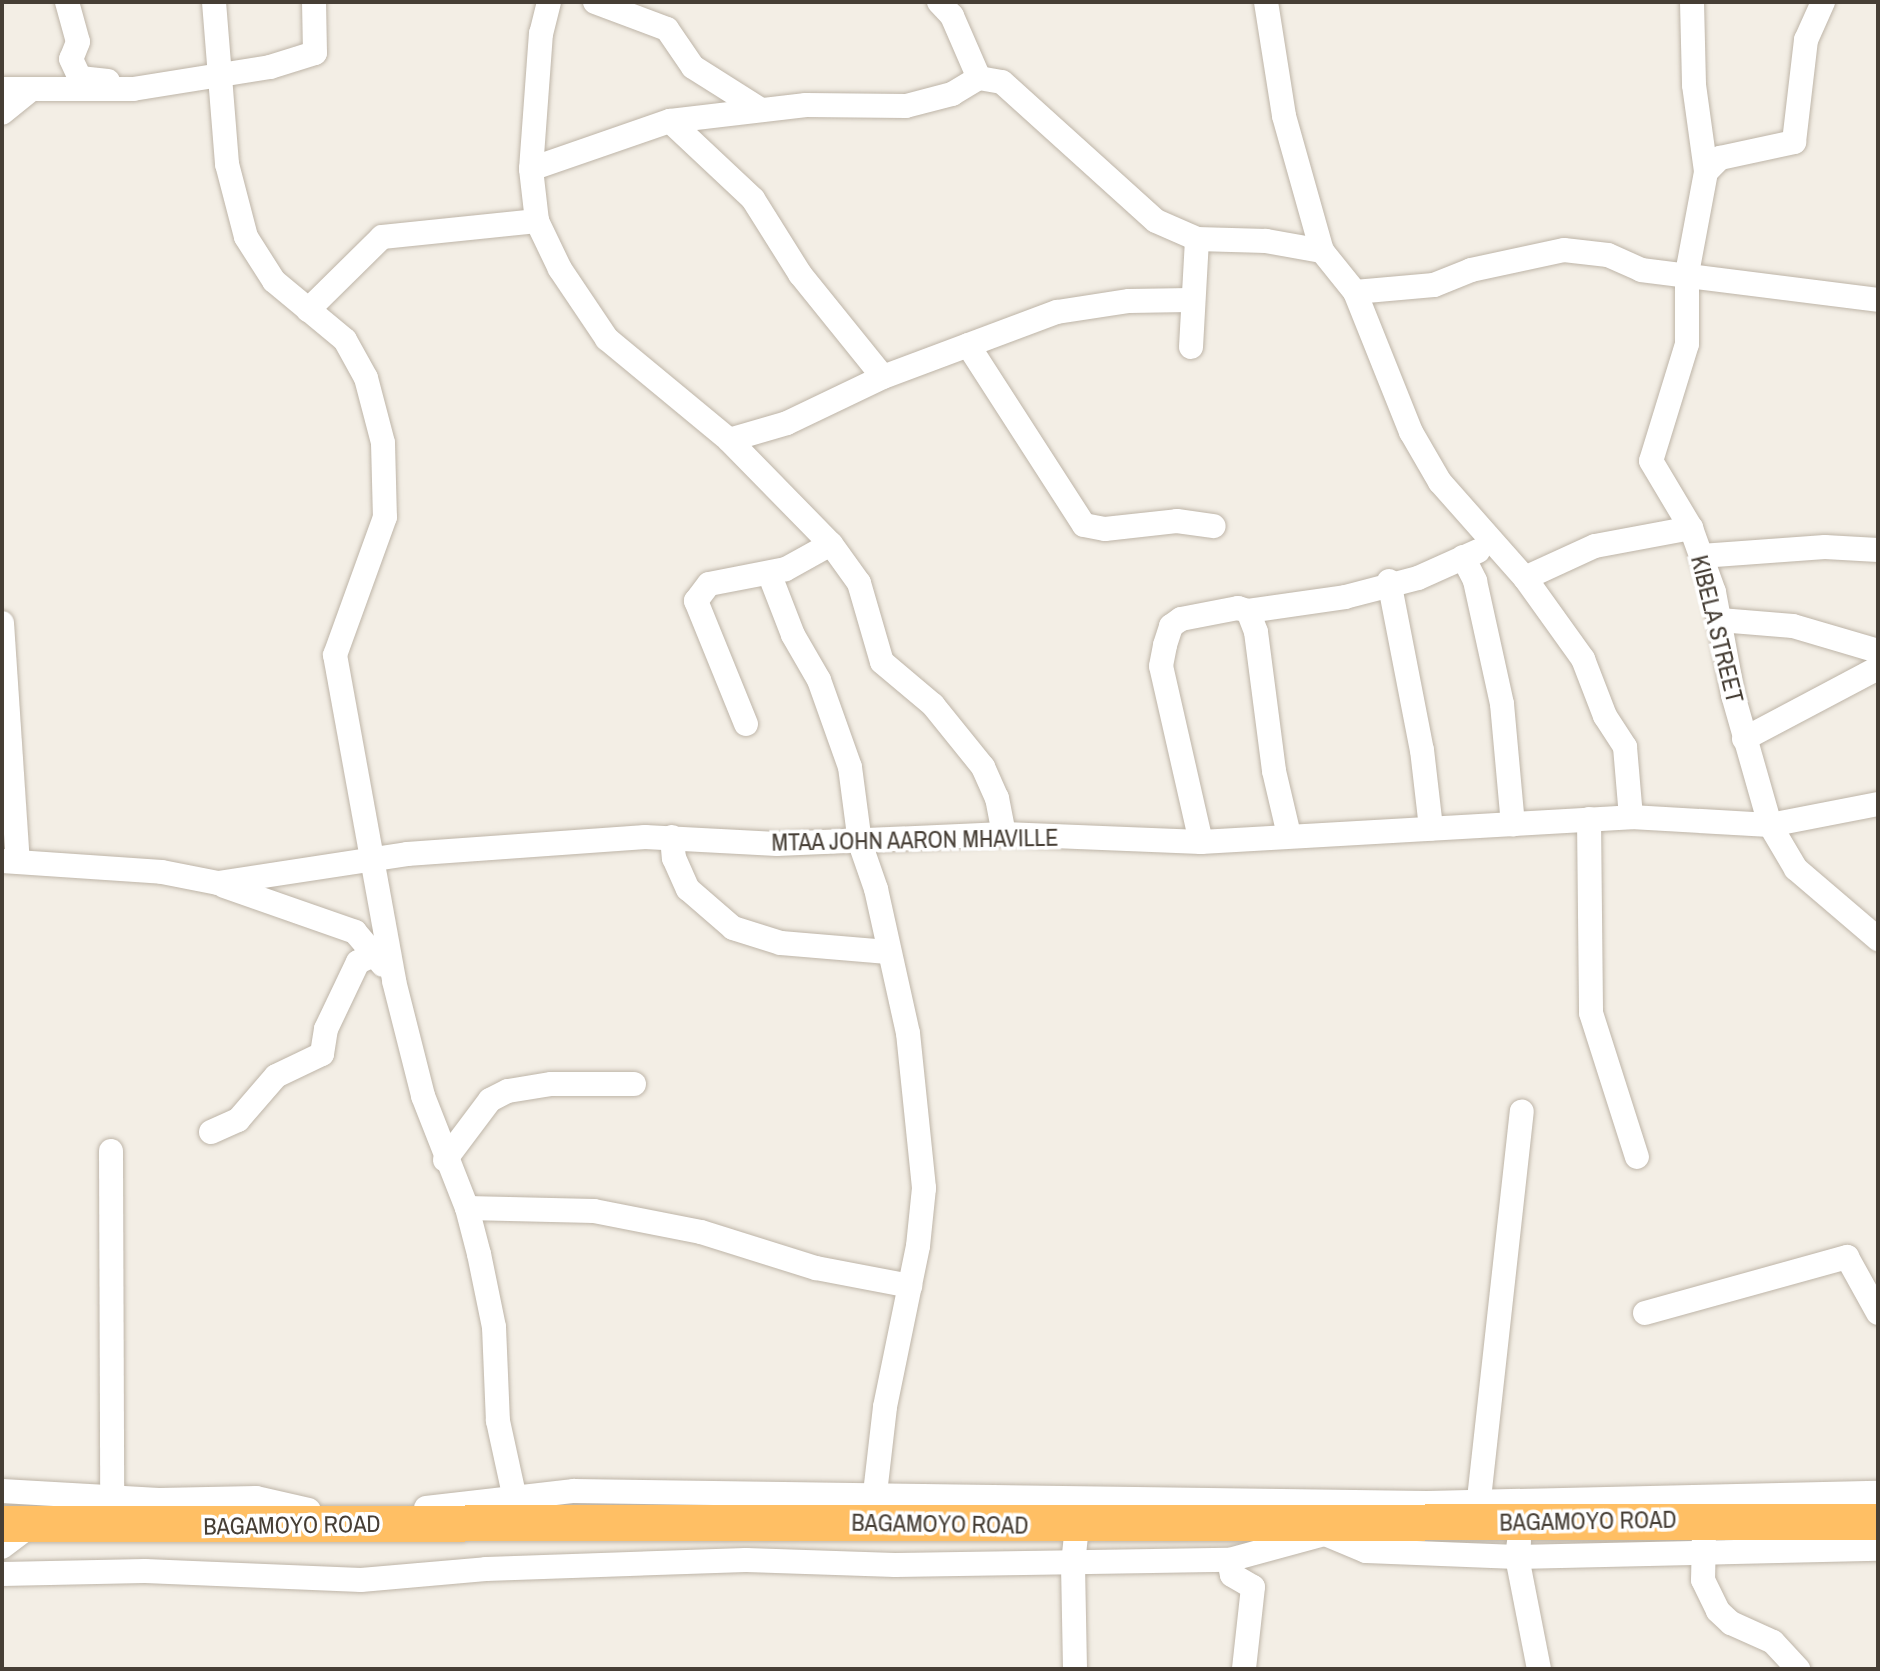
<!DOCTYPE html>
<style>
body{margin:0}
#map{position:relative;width:1880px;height:1671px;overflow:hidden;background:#f3eee5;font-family:"Archivo Narrow",sans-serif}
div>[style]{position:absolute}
.roads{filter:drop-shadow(0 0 2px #beb5a8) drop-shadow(0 0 2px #beb5a8)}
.minor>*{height:24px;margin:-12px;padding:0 12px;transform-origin:12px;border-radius:12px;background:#fff}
.highway>*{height:36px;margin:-18px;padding:0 18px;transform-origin:18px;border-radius:18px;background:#ffbf64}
span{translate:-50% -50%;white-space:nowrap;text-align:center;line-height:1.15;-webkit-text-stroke:7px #fff;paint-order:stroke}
.street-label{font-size:24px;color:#463e35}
.frame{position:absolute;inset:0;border:4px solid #463e35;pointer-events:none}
</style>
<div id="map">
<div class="roads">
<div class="minor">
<i style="left:67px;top:2px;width:41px;rotate:74.6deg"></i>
<i style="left:78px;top:42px;width:18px;rotate:112deg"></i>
<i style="left:71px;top:59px;width:21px;rotate:65deg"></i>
<i style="left:80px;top:78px;width:28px;rotate:6deg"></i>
<i style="left:214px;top:2px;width:163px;rotate:85.4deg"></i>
<i style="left:227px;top:164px;width:75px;rotate:75.4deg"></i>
<i style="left:246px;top:237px;width:52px;rotate:57.5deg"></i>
<i style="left:274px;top:281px;width:92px;rotate:39.7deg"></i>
<i style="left:345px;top:340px;width:43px;rotate:61.1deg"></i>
<i style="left:366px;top:378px;width:67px;rotate:75.3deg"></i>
<i style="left:383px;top:443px;width:74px;rotate:88.5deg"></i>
<i style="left:385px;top:517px;width:147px;rotate:109.9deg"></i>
<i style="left:335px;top:655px;width:331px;rotate:79.7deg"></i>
<i style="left:394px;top:981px;width:119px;rotate:75.8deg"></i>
<i style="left:423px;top:1096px;width:120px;rotate:68.6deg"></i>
<i style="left:467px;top:1208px;width:48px;rotate:75.4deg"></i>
<i style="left:479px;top:1254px;width:75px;rotate:78.4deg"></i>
<i style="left:494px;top:1327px;width:94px;rotate:87.6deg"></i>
<i style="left:498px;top:1421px;width:80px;rotate:77.7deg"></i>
<i style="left:549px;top:2px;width:32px;rotate:104deg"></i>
<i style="left:541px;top:33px;width:136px;rotate:94.2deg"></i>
<i style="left:531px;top:169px;width:52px;rotate:83.4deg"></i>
<i style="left:537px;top:221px;width:53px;rotate:64.4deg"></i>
<i style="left:560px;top:269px;width:84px;rotate:56.1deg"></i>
<i style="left:607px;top:339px;width:158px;rotate:39.6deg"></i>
<i style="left:729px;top:440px;width:146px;rotate:45.6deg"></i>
<i style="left:831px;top:544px;width:48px;rotate:54.3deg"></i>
<i style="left:859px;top:583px;width:82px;rotate:73.8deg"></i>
<i style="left:882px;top:662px;width:67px;rotate:40.1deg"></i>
<i style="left:933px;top:705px;width:80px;rotate:51.1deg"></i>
<i style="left:983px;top:767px;width:34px;rotate:66deg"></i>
<i style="left:997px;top:798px;width:37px;rotate:79deg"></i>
<i style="left:595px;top:2px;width:77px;rotate:20.6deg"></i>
<i style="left:667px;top:29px;width:46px;rotate:55.6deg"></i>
<i style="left:693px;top:67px;width:77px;rotate:32.2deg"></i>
<i style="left:939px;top:2px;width:19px;rotate:47deg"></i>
<i style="left:952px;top:16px;width:68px;rotate:66.5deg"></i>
<i style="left:979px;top:78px;width:23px;rotate:10deg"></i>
<i style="left:1002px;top:82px;width:207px;rotate:42.1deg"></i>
<i style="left:1156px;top:221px;width:45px;rotate:23.7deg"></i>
<i style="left:1197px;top:239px;width:69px;rotate:1.7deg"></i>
<i style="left:1266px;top:241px;width:57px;rotate:10.1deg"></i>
<i style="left:1266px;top:2px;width:115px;rotate:81deg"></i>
<i style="left:1284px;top:116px;width:140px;rotate:74.3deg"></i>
<i style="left:1322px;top:251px;width:53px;rotate:51.2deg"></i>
<i style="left:1355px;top:292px;width:151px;rotate:68.2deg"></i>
<i style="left:1411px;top:432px;width:58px;rotate:59.9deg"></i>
<i style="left:1440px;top:482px;width:128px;rotate:48.5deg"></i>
<i style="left:1525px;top:578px;width:100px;rotate:54.4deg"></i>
<i style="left:1583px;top:659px;width:61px;rotate:68.9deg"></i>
<i style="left:1605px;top:716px;width:37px;rotate:57deg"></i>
<i style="left:1625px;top:747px;width:70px;rotate:85.1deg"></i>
<i style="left:1692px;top:2px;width:83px;rotate:88.6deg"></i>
<i style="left:1694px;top:85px;width:88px;rotate:82.1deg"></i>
<i style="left:1706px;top:172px;width:104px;rotate:100.6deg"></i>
<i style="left:1687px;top:274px;width:70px;rotate:90deg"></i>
<i style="left:1687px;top:344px;width:122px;rotate:107.1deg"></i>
<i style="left:1651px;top:461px;width:78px;rotate:59.2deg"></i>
<i style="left:1691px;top:528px;width:68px;rotate:70.2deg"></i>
<i style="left:1714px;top:592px;width:105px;rotate:79.5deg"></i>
<i style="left:1733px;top:695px;width:135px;rotate:74.1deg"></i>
<i style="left:1770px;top:825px;width:51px;rotate:59.4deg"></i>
<i style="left:1796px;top:869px;width:108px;rotate:40.5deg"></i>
<i style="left:2px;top:89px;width:131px"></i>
<i style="left:133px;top:89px;width:139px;rotate:-9.1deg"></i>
<i style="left:270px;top:67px;width:47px;rotate:-17.3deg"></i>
<i style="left:315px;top:53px;width:51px;rotate:-91.1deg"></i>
<i style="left:2px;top:113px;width:33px;rotate:-39deg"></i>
<i style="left:670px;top:121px;width:114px;rotate:43.2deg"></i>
<i style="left:753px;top:199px;width:89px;rotate:57.9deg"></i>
<i style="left:800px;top:274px;width:132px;rotate:51.1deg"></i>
<i style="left:531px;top:169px;width:147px;rotate:-19.1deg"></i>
<i style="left:670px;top:121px;width:137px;rotate:-6.7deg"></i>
<i style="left:806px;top:105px;width:100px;rotate:0.6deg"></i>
<i style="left:906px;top:106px;width:48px;rotate:-14.6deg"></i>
<i style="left:952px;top:94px;width:31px;rotate:-31deg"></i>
<i style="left:1706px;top:172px;width:20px;rotate:-45deg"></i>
<i style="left:1720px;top:158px;width:76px;rotate:-12.2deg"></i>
<i style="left:1794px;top:142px;width:103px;rotate:-83.3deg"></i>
<i style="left:1806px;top:40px;width:42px;rotate:-65.9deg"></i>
<i style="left:1355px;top:292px;width:79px;rotate:-5.1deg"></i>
<i style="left:1434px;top:285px;width:40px;rotate:-22deg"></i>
<i style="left:1471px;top:270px;width:95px;rotate:-12.1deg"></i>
<i style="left:1564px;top:250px;width:44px;rotate:6.5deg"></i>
<i style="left:1608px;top:255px;width:36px;rotate:24deg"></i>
<i style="left:1641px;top:270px;width:239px;rotate:7.2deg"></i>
<i style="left:308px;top:310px;width:104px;rotate:-44.6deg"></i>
<i style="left:382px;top:237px;width:156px;rotate:-5.9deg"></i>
<i style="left:968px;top:345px;width:214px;rotate:57.2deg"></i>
<i style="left:1084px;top:525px;width:21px;rotate:11deg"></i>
<i style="left:1105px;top:529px;width:72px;rotate:-6.3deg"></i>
<i style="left:1177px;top:521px;width:37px;rotate:8deg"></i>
<i style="left:1191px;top:347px;width:108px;rotate:-86.8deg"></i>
<i style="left:729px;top:440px;width:60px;rotate:-16.3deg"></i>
<i style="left:787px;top:423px;width:106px;rotate:-25.6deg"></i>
<i style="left:883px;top:377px;width:186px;rotate:-20.5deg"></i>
<i style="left:1057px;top:312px;width:73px;rotate:-8.7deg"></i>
<i style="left:1129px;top:301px;width:61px;rotate:-0.9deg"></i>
<i style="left:1701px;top:556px;width:124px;rotate:-4.2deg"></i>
<i style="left:1825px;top:547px;width:53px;rotate:3.2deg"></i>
<i style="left:1463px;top:557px;width:27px;rotate:63deg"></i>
<i style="left:1475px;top:581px;width:126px;rotate:77.6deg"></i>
<i style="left:1502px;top:704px;width:121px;rotate:84.8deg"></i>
<i style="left:769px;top:573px;width:66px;rotate:68.8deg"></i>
<i style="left:793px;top:635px;width:52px;rotate:60deg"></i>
<i style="left:819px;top:680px;width:92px;rotate:70.4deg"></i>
<i style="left:850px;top:767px;width:77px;rotate:82.5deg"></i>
<i style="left:860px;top:843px;width:49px;rotate:70.8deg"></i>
<i style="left:876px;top:889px;width:148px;rotate:77.5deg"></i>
<i style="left:908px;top:1033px;width:156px;rotate:84.1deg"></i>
<i style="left:924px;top:1188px;width:58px;rotate:95.9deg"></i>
<i style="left:918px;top:1246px;width:164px;rotate:101.6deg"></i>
<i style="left:885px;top:1407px;width:88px;rotate:96.6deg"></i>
<i style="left:1525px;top:578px;width:77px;rotate:-24.6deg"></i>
<i style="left:1595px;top:546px;width:98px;rotate:-10.6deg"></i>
<i style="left:1389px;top:581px;width:172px;rotate:79deg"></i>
<i style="left:1422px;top:750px;width:79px;rotate:83.4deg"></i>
<i style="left:1248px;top:611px;width:98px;rotate:-8.2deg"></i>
<i style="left:1345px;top:597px;width:75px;rotate:-14.6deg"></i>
<i style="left:1418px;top:578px;width:66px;rotate:-24.2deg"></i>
<i style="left:1720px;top:620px;width:73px;rotate:4.7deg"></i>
<i style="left:1793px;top:626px;width:89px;rotate:16.4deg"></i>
<i style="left:2px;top:623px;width:239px;rotate:86.2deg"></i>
<i style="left:746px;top:724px;width:133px;rotate:-112.1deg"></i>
<i style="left:696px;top:601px;width:21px;rotate:-53deg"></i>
<i style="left:709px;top:584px;width:78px;rotate:-11deg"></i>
<i style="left:786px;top:569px;width:51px;rotate:-29.1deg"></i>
<i style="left:1744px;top:739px;width:152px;rotate:-27.9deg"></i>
<i style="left:1589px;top:819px;width:194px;rotate:89.4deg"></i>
<i style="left:1591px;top:1013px;width:151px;rotate:72.3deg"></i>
<i style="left:672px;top:837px;width:21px;rotate:85deg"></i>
<i style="left:674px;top:858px;width:34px;rotate:66deg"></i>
<i style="left:688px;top:889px;width:60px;rotate:40.9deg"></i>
<i style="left:733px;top:928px;width:50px;rotate:17.4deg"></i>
<i style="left:781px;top:943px;width:107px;rotate:4.8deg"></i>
<i style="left:1201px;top:842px;width:180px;rotate:-102.8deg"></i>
<i style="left:1161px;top:666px;width:21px;rotate:-79deg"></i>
<i style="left:1165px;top:645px;width:20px;rotate:-72deg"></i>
<i style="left:1171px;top:626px;width:12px;rotate:-35deg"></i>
<i style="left:1181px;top:619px;width:58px;rotate:-10.9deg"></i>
<i style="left:1238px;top:608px;width:10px;rotate:17deg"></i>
<i style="left:1248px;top:611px;width:22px;rotate:69deg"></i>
<i style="left:1256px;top:632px;width:140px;rotate:82.6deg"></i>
<i style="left:1274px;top:771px;width:66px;rotate:76.8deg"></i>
<i style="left:2px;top:861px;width:160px;rotate:3.9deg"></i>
<i style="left:162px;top:872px;width:57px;rotate:11.1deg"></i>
<i style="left:218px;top:883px;width:191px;rotate:-8.7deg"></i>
<i style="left:407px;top:854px;width:239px;rotate:-4.1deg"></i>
<i style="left:645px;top:837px;width:132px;rotate:3deg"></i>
<i style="left:777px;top:844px;width:227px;rotate:-2.5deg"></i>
<i style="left:1004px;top:834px;width:197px;rotate:2.3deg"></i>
<i style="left:1201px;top:842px;width:431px;rotate:-3.3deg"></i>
<i style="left:1631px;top:817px;width:139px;rotate:3.3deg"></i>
<i style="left:1770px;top:825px;width:110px;rotate:-11deg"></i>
<i style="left:224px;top:886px;width:139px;rotate:19.3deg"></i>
<i style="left:355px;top:932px;width:43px;rotate:49.7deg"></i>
<i style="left:211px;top:1132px;width:30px;rotate:-24deg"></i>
<i style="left:238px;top:1120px;width:58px;rotate:-49.2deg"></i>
<i style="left:276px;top:1076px;width:51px;rotate:-25.6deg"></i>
<i style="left:322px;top:1054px;width:25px;rotate:-81deg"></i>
<i style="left:326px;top:1029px;width:74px;rotate:-64.5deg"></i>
<i style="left:358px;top:962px;width:20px;rotate:-24deg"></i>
<i style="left:111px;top:1151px;width:357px;rotate:89.8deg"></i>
<i style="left:445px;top:1160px;width:75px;rotate:-53.1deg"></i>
<i style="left:490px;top:1100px;width:20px;rotate:-27deg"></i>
<i style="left:508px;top:1091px;width:44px;rotate:-9.2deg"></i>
<i style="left:551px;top:1084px;width:83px"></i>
<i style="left:467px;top:1208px;width:127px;rotate:1.4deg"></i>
<i style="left:594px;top:1211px;width:109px;rotate:11.1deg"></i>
<i style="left:701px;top:1232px;width:121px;rotate:17.4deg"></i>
<i style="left:816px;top:1268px;width:96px;rotate:10.8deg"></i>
<i style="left:1645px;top:1313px;width:210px;rotate:-15.5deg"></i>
<i style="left:1847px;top:1257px;width:64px;rotate:61deg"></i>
<i style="left:2px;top:1491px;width:157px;rotate:3.3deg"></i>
<i style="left:159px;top:1500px;width:97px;rotate:-1.2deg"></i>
<i style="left:256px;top:1498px;width:54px;rotate:12.8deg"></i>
<i style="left:426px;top:1508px;width:149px;rotate:-6.6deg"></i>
<i style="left:574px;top:1491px;width:853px;rotate:0.81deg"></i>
<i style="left:1427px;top:1503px;width:451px;rotate:-1.3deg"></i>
<i style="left:1477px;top:1517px;width:408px;rotate:-83.7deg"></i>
<i style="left:1704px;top:1534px;width:46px;rotate:91.2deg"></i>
<i style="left:1703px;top:1580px;width:34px;rotate:64deg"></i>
<i style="left:1718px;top:1611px;width:18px;rotate:43deg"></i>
<i style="left:1731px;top:1623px;width:46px;rotate:24.3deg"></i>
<i style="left:1773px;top:1642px;width:37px;rotate:47deg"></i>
<i style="left:1519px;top:1542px;width:15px;rotate:98deg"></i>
<i style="left:1517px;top:1557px;width:114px;rotate:78.9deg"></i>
<i style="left:2px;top:1547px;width:39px;rotate:-37deg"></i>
<i style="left:1229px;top:1560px;width:15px;rotate:79deg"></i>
<i style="left:1232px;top:1575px;width:24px;rotate:30deg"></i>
<i style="left:1253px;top:1587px;width:82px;rotate:96.3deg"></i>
<i style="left:2px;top:1574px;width:143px;rotate:-1.2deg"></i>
<i style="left:145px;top:1571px;width:216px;rotate:2.4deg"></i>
<i style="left:361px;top:1580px;width:125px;rotate:-5deg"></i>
<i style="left:486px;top:1569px;width:260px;rotate:-2deg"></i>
<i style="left:746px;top:1560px;width:149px;rotate:1.9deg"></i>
<i style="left:895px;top:1565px;width:334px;rotate:-0.9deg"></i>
<i style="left:1229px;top:1560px;width:99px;rotate:-15.2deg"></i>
<i style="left:1325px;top:1534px;width:44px;rotate:22.5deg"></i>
<i style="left:1366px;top:1551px;width:151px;rotate:2.3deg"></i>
<i style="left:1517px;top:1557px;width:361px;rotate:-1.3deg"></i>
<i style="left:1075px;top:1669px;width:105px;rotate:-91.1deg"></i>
<i style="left:1073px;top:1564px;width:37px;rotate:-84deg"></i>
</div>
<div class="highway">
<i style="left:2px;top:1524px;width:1876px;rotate:-0.06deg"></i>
</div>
</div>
<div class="street-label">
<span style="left:1717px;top:629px;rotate:76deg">KIBELA STREET</span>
<span style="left:915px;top:840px;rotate:-1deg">MTAA JOHN AARON MHAVILLE</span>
<span style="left:1588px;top:1521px;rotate:-1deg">BAGAMOYO ROAD</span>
<span style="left:940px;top:1524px;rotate:1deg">BAGAMOYO ROAD</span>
<span style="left:292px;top:1525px;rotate:-1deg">BAGAMOYO ROAD</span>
</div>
<div class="frame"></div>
</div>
